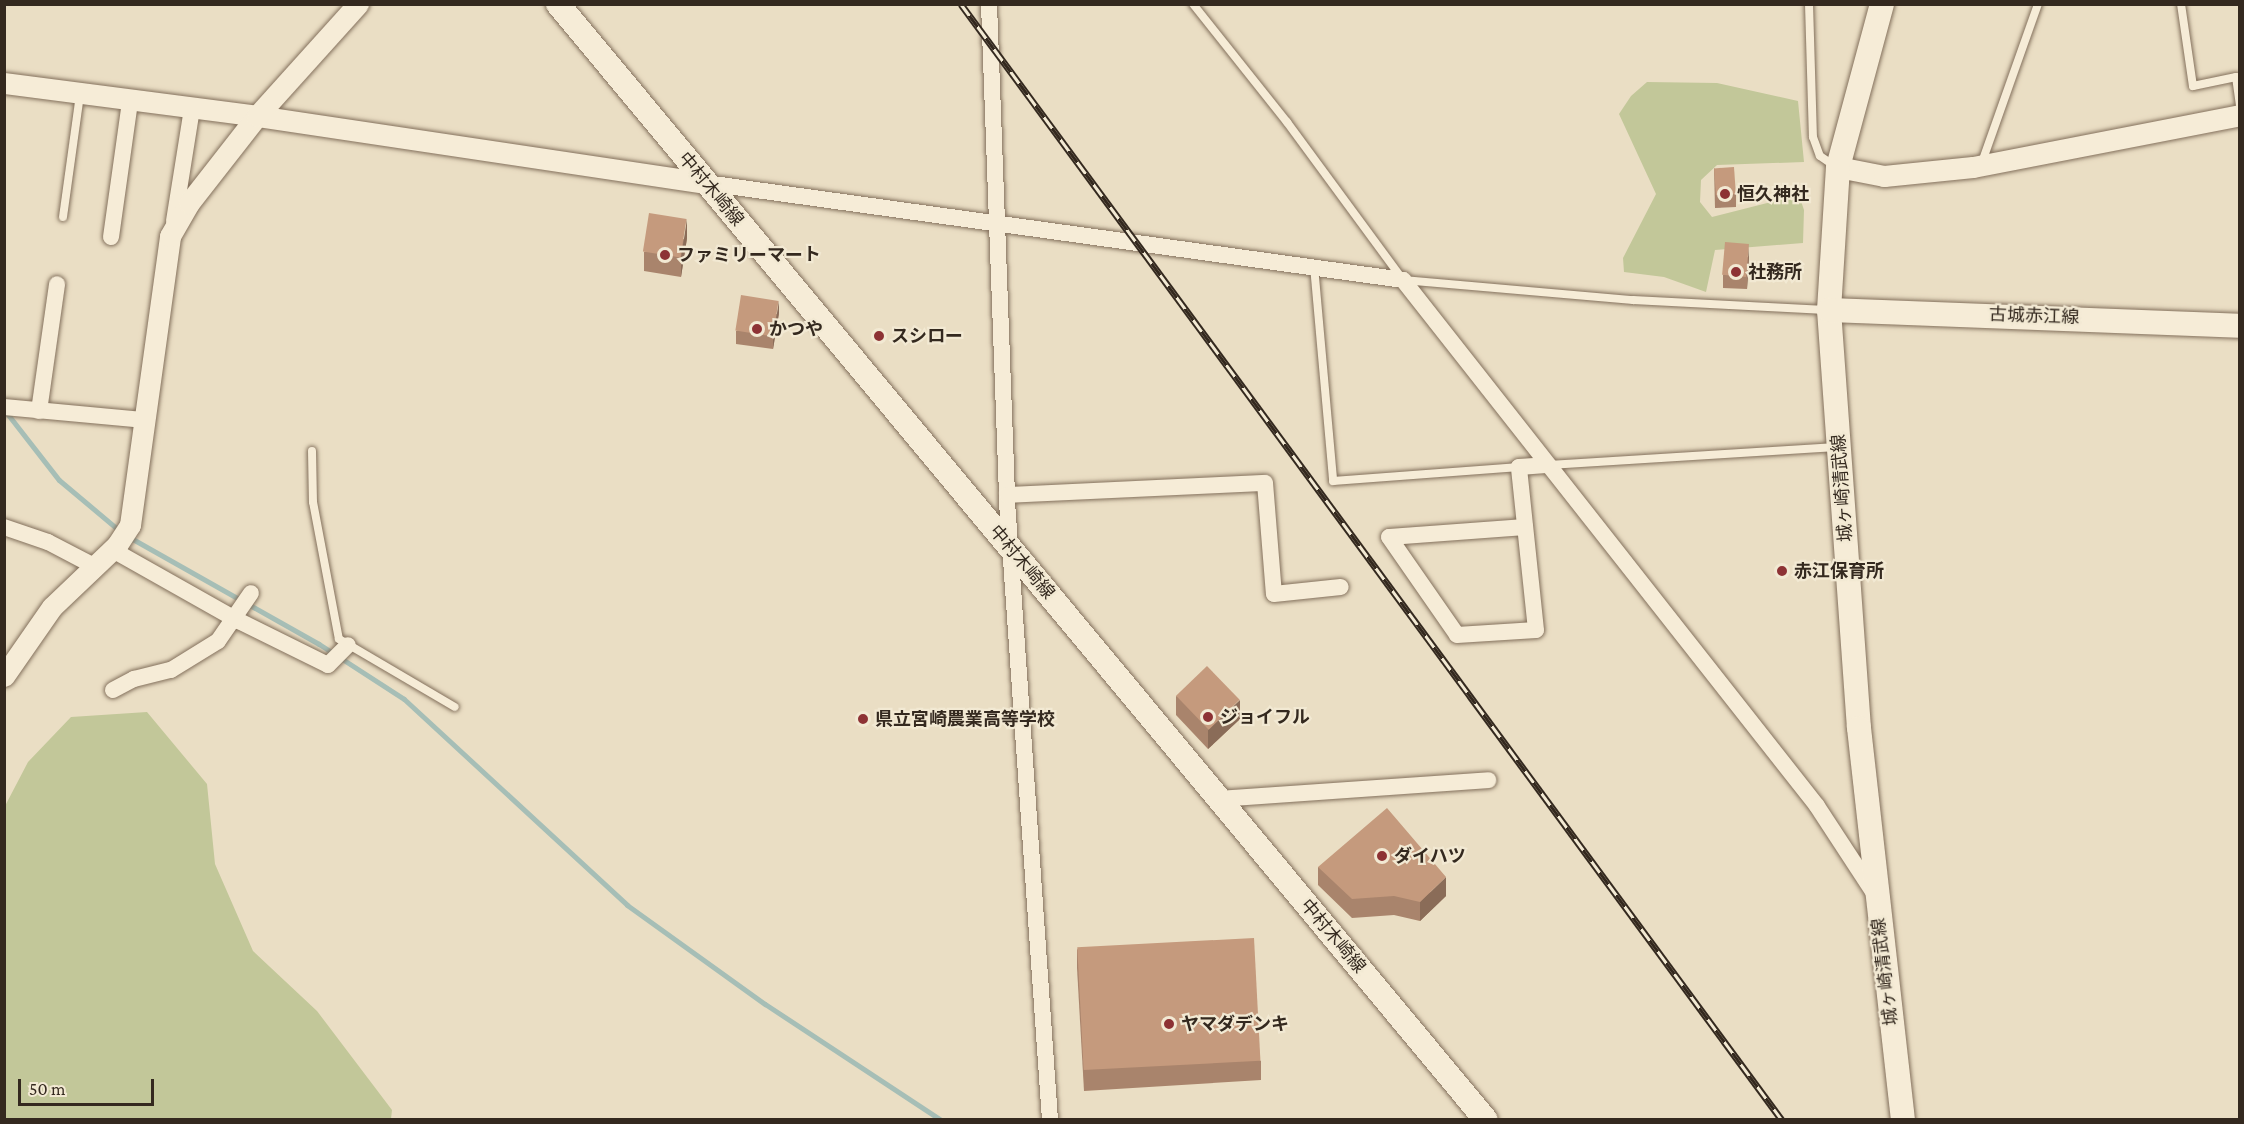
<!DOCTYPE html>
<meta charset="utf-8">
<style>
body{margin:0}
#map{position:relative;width:2244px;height:1124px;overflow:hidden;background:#eadec4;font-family:"Crimson Pro","Noto Sans JP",serif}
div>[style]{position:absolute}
.green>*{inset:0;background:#c2c799}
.stream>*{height:5px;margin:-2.5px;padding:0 2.5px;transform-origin:2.5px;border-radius:2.5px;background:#a6beb6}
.roads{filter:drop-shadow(0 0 2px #83705c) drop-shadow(0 0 2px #83705c)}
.service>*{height:8px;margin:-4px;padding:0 4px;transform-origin:4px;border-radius:4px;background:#f6ecd7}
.minor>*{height:16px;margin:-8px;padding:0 8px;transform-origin:8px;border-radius:8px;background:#f6ecd7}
.tertiary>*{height:21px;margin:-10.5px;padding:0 10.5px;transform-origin:10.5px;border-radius:10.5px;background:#f6ecd7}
.secondary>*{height:24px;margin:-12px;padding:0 12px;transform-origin:12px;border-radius:12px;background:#f6ecd7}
.rail>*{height:7px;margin-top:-3.5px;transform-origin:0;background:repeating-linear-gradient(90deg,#f2e9d3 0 14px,#34291f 0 28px);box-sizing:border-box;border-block:2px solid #34291f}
.wall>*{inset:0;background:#a9846c}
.shaded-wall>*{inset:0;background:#8a6c58}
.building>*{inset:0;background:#c59a7d;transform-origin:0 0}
.dots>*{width:16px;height:16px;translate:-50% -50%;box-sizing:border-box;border:3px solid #f2e9d3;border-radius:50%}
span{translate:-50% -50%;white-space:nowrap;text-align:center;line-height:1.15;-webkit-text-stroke:4.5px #f2e9d3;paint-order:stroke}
.street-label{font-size:18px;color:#34291f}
.poi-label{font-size:18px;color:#34291f;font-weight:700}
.left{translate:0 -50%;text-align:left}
.frame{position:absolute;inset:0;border:6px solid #34291f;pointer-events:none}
.scale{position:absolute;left:18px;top:1079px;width:136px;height:27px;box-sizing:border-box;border:3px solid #34291f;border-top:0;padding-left:8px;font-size:18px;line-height:21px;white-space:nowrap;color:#34291f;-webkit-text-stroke:4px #f2e9d3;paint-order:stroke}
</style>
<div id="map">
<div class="green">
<i style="clip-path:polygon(1647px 82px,1717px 83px,1798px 101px,1804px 162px,1717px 165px,1701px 180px,1700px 202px,1712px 217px,1799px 195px,1804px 210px,1803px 243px,1715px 250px,1706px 292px,1664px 277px,1624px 272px,1623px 258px,1656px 194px,1619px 114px,1631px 96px)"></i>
<i style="clip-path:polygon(147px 712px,207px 784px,215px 864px,253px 951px,317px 1011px,392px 1110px,391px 1119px,5px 1119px,5px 806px,28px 762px,71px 717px)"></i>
</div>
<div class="stream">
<i style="left:6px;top:412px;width:86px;rotate:52.1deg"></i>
<i style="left:59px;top:480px;width:81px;rotate:40deg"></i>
<i style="left:129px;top:537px;width:218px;rotate:29.4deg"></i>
<i style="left:319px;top:644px;width:101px;rotate:32.9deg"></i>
<i style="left:404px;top:699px;width:304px;rotate:42.7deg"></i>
<i style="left:627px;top:905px;width:170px;rotate:35.7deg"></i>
<i style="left:765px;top:1004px;width:211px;rotate:33.4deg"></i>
</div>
<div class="roads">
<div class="service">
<i style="left:1193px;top:4px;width:151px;rotate:51.5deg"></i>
<i style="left:1287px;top:122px;width:196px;rotate:53.7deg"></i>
<i style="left:1403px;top:280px;width:231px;rotate:5deg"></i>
<i style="left:1633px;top:300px;width:193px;rotate:3deg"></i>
<i style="left:1809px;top:4px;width:133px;rotate:88.3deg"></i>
<i style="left:1813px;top:137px;width:20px;rotate:70deg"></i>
<i style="left:1820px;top:156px;width:18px;rotate:34deg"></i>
<i style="left:2181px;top:4px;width:83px;rotate:81.7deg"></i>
<i style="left:2193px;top:86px;width:44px;rotate:-11.8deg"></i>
<i style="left:2236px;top:77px;width:28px;rotate:82deg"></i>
<i style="left:1981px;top:165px;width:171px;rotate:-70.5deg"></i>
<i style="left:63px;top:217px;width:124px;rotate:-82.1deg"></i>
<i style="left:1314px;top:266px;width:216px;rotate:84.9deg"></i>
<i style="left:1333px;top:481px;width:187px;rotate:-4.3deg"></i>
<i style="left:312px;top:451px;width:51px;rotate:88.9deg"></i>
<i style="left:313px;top:502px;width:139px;rotate:79.3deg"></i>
<i style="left:339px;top:639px;width:134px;rotate:30.4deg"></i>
<i style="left:1549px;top:465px;width:288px;rotate:-3.6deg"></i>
</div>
<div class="minor">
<i style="left:989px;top:4px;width:498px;rotate:87.9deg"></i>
<i style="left:1007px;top:502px;width:619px;rotate:86.02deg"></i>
<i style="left:706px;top:183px;width:704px;rotate:7.92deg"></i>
<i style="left:1403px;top:280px;width:669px;rotate:51.79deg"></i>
<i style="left:1817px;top:806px;width:108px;rotate:56.8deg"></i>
<i style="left:174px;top:221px;width:113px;rotate:-80.9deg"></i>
<i style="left:111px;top:237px;width:137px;rotate:-82deg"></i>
<i style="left:4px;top:407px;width:142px;rotate:5.3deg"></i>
<i style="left:39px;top:411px;width:128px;rotate:-81.9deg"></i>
<i style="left:1007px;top:495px;width:258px;rotate:-2.7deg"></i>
<i style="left:1265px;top:483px;width:111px;rotate:85.4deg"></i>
<i style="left:1274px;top:594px;width:67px;rotate:-6deg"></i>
<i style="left:4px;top:527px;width:46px;rotate:18.8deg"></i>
<i style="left:48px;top:542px;width:50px;rotate:27.6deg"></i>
<i style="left:1525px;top:527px;width:136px;rotate:175.8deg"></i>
<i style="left:1389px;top:537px;width:119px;rotate:55.2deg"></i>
<i style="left:1457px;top:635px;width:79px;rotate:-3.6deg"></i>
<i style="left:1536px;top:630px;width:164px;rotate:-96deg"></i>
<i style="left:1519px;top:467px;width:27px;rotate:-4deg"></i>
<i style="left:111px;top:549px;width:147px;rotate:29.4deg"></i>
<i style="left:239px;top:621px;width:99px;rotate:26.3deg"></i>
<i style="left:328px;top:665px;width:28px;rotate:-45deg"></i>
<i style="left:113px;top:690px;width:24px;rotate:-28deg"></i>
<i style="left:134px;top:679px;width:38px;rotate:-14deg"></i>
<i style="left:171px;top:670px;width:55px;rotate:-31.7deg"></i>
<i style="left:218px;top:641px;width:58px;rotate:-55.5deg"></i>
<i style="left:1219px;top:799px;width:270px;rotate:-4deg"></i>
</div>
<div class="tertiary">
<i style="left:4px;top:83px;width:255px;rotate:7.4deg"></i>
<i style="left:257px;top:116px;width:454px;rotate:8.5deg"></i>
<i style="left:1838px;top:167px;width:47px;rotate:11.1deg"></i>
<i style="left:1884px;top:176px;width:89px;rotate:-5.8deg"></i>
<i style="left:1973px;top:167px;width:272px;rotate:-11deg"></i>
<i style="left:4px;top:676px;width:84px;rotate:-55.2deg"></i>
<i style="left:52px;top:607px;width:90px;rotate:-43.6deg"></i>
<i style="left:117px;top:545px;width:24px;rotate:-57deg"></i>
<i style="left:130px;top:525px;width:292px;rotate:-82.1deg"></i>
<i style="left:170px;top:236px;width:38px;rotate:-60deg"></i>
<i style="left:189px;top:203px;width:110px;rotate:-52deg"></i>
<i style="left:257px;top:116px;width:151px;rotate:-48deg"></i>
</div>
<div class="secondary">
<i style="left:558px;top:4px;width:1451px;rotate:50.26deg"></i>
<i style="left:1882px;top:4px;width:169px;rotate:105.1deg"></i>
<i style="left:1838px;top:167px;width:143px;rotate:93.6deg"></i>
<i style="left:1829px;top:310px;width:419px;rotate:85.9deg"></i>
<i style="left:1859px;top:728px;width:394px;rotate:83.6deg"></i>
<i style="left:1829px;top:310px;width:411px;rotate:2.2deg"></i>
</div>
</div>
<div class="rail">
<i style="left:961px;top:4px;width:1385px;rotate:53.66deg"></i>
</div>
<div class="wall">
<i style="clip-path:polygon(1714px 168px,1736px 194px,1736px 207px,1715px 208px)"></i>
<i style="clip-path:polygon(687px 238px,681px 277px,644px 271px,644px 252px)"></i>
<i style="clip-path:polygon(1749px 256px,1747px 289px,1723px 288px,1723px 275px)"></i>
<i style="clip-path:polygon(779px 313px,773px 349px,736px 344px,736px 331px)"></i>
<i style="clip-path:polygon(1176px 696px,1240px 719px,1208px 749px,1176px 715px)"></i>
<i style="clip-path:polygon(1318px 867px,1446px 896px,1420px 921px,1394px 915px,1352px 918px,1318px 885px)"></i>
<i style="clip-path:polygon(1077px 949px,1261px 1061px,1261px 1080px,1084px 1091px,1077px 968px)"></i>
</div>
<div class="shaded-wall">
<i style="clip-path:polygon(687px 219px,687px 238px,681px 277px,681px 258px)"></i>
<i style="clip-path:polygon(1749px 244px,1749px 256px,1747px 289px,1747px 277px)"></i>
<i style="clip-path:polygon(779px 301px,779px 313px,773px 349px,773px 337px)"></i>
<i style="clip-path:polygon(1240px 700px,1240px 719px,1208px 749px,1208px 730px)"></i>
<i style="clip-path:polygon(1446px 877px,1446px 896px,1420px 921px,1420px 902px)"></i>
</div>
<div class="building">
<i style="left:1734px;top:167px;width:27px;height:20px;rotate:86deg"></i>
<i style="left:649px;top:213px;width:38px;height:39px;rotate:9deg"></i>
<i style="left:1725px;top:242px;width:24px;height:33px;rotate:5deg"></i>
<i style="left:741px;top:295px;width:38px;height:36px;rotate:9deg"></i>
<i style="left:1207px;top:666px;width:47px;height:43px;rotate:46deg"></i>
<i style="clip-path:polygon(1387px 808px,1446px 877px,1420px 902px,1394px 896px,1352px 899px,1318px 867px)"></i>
<i style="left:1254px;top:938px;width:123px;height:177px;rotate:87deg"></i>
</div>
<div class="dots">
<i style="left:1725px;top:194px;background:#8d3234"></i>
<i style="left:665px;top:255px;background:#8d3234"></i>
<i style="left:1736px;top:272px;background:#8d3234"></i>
<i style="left:757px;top:329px;background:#8d3234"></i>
<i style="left:879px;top:336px;background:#8d3234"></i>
<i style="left:1782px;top:571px;background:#8d3234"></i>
<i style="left:1208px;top:717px;background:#8d3234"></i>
<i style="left:863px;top:719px;background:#8d3234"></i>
<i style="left:1382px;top:856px;background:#8d3234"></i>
<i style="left:1169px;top:1024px;background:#8d3234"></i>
</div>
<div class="street-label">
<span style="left:711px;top:189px;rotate:50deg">中村木崎線</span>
<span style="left:2034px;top:316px;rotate:2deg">古城赤江線</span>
<span style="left:1842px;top:488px;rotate:-94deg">城ヶ崎清武線</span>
<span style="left:1022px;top:562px;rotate:50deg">中村木崎線</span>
<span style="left:1333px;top:936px;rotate:50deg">中村木崎線</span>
<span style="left:1885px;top:972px;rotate:-97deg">城ヶ崎清武線</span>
</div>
<div class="poi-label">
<span class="left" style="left:1737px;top:194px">恒久神社</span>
<span class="left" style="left:677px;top:255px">ファミリーマート</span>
<span class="left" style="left:1748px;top:272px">社務所</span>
<span class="left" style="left:769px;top:329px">かつや</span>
<span class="left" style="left:891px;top:336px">スシロー</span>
<span class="left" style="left:1794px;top:571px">赤江保育所</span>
<span class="left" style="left:1220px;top:717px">ジョイフル</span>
<span class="left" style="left:875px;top:719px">県立宮崎農業高等学校</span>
<span class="left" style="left:1394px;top:856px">ダイハツ</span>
<span class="left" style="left:1181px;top:1024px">ヤマダデンキ</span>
</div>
<div class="frame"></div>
<div class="scale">50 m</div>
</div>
